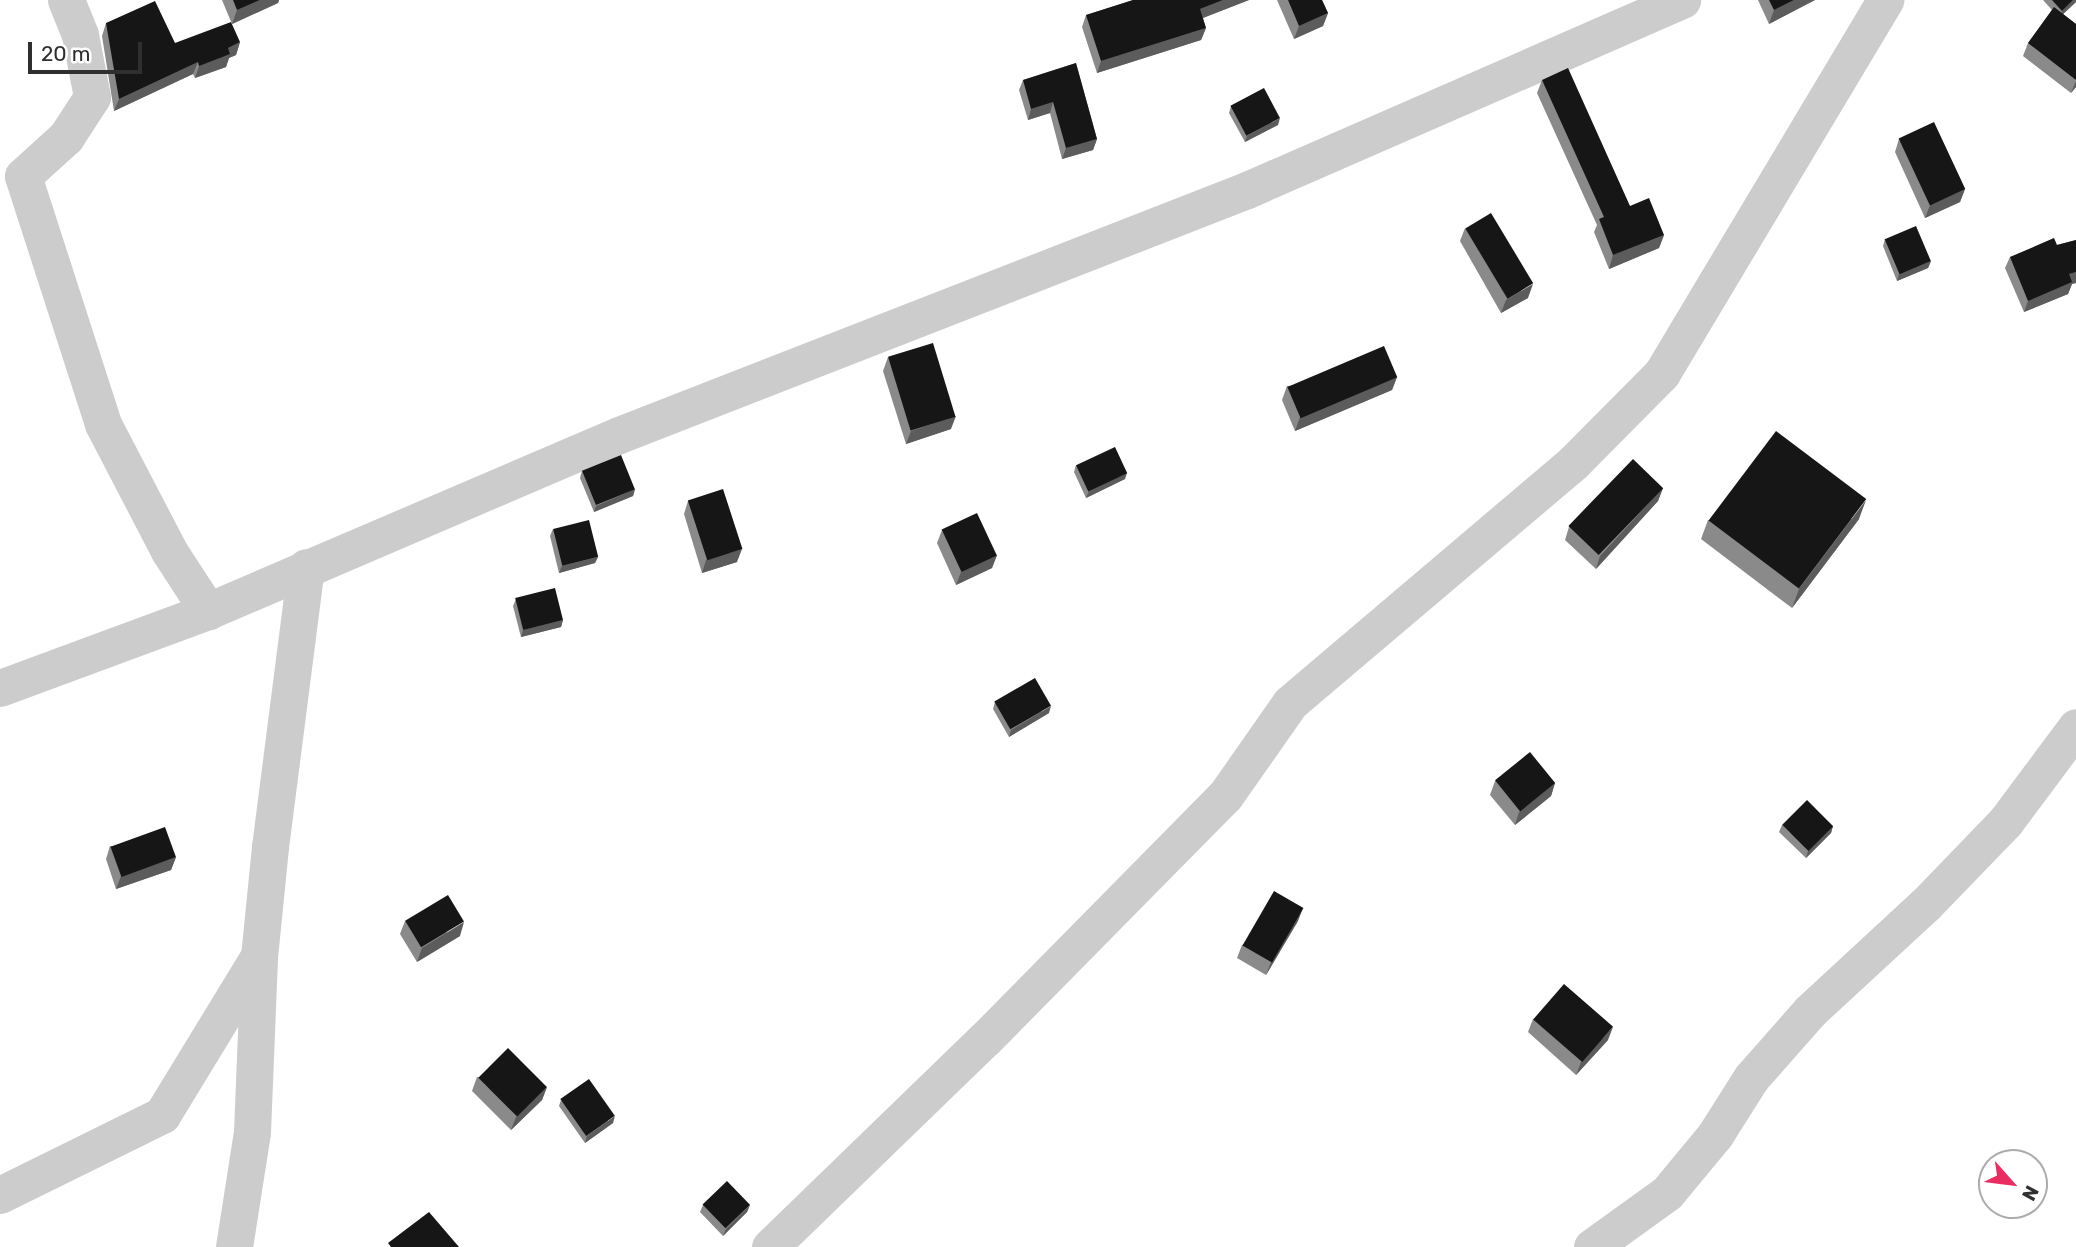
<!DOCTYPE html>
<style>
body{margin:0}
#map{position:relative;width:2076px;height:1247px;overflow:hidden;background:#fff;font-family:Rubik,sans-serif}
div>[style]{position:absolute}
.minor>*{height:37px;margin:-18.5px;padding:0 18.5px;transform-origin:18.5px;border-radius:18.5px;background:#ccc}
.wall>*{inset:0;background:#8a8a8a}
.shaded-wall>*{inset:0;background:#5c5c5c}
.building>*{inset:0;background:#161616;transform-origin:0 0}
span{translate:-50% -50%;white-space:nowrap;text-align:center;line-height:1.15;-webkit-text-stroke:7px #fff;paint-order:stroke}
.north{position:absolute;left:1978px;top:1149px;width:70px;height:70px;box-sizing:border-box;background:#fff;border:2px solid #acacac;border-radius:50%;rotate:118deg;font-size:19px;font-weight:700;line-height:28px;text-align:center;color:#2f2f2f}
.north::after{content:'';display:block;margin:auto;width:24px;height:32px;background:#e92d62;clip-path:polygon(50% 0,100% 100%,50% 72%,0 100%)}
.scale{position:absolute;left:28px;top:42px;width:114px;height:32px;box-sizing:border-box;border:4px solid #2f2f2f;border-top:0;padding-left:9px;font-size:21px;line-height:24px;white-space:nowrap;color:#2f2f2f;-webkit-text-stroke:5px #fff;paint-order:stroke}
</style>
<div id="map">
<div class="minor">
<i style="left:66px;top:0;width:38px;rotate:68deg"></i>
<i style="left:80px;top:35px;width:63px;rotate:79deg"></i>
<i style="left:92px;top:97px;width:48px;rotate:123deg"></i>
<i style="left:66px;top:137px;width:58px;rotate:137.8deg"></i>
<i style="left:23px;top:176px;width:261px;rotate:72.1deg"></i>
<i style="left:103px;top:424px;width:143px;rotate:62.5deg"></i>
<i style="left:169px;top:551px;width:72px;rotate:57deg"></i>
<i style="left:0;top:688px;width:222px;rotate:-20.3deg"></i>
<i style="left:208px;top:611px;width:447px;rotate:-23.2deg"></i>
<i style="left:619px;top:435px;width:674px;rotate:-21.31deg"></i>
<i style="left:1247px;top:190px;width:475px;rotate:-23.6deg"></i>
<i style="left:0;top:1195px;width:181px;rotate:-26.3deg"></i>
<i style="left:162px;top:1115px;width:184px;rotate:-58.6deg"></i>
<i style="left:234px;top:1247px;width:116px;rotate:-81.1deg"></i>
<i style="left:252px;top:1132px;width:175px;rotate:-87.7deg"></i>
<i style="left:259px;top:957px;width:111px;rotate:-84.3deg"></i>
<i style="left:270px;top:847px;width:282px;rotate:-82.7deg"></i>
<i style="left:770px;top:1247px;width:299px;rotate:-44.1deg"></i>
<i style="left:985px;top:1039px;width:342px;rotate:-45.4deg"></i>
<i style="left:1225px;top:796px;width:113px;rotate:-55deg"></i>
<i style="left:1290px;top:703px;width:372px;rotate:-40.3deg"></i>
<i style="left:1574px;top:462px;width:125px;rotate:-45.3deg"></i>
<i style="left:1662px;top:373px;width:435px;rotate:-59.1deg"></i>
<i style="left:1592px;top:1247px;width:92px;rotate:-35.8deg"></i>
<i style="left:1667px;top:1193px;width:75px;rotate:-50.4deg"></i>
<i style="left:1715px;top:1135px;width:67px;rotate:-57.7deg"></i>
<i style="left:1751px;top:1078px;width:89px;rotate:-48.6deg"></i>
<i style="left:1810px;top:1011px;width:156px;rotate:-42.7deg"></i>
<i style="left:1925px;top:905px;width:117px;rotate:-46deg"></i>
<i style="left:2006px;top:821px;width:117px;rotate:-53.3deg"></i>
</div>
<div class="wall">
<i style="clip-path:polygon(222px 0,279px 0,278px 3px,232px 24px)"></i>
<i style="clip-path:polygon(1133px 0,1249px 0,1203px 18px,1206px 28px,1201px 40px,1097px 73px,1082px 27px,1086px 15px)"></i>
<i style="clip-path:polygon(1277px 0,1322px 0,1328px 13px,1323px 26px,1294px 39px)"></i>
<i style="clip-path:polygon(1758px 0,1815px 0,1769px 24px)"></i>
<i style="clip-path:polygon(2043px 0,2076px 0,2076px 2px,2063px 14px,2076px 24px,2076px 87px,2071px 93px,2023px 56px,2028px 43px,2052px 10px)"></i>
<i style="clip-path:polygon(106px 23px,175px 43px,240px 42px,236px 55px,229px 58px,226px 67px,195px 78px,193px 74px,114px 111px,102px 36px)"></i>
<i style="clip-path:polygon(1076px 63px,1097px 139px,1093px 150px,1062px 159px,1050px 113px,1028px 120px,1019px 90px,1023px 80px)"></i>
<i style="clip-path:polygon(1542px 80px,1630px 206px,1664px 235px,1659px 248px,1609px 269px,1594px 232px,1597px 225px,1537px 93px)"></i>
<i style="clip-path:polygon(1231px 106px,1278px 125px,1245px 142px,1229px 113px)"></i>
<i style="clip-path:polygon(1899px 139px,1965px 189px,1960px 202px,1925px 218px,1895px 152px)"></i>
<i style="clip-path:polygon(1465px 228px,1528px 298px,1501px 313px,1460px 241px)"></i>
<i style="clip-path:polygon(1885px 239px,1931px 261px,1928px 268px,1897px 281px,1883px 246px)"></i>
<i style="clip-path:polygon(2076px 240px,2076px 283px,2072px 284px,2068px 294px,2024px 312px,2005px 268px,2010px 257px)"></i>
<i style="clip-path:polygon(888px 357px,951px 429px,906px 444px,883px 371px)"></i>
<i style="clip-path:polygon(1397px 377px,1392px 390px,1295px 431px,1282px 400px,1287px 386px)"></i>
<i style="clip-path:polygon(1076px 465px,1125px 479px,1086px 498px,1074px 472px)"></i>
<i style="clip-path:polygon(582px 471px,635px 489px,633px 496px,594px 512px,580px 478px)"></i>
<i style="clip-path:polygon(1663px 488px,1658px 501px,1596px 569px,1565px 540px,1569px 527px)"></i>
<i style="clip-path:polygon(688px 501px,737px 562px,702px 573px,684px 514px)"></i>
<i style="clip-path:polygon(1859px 519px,1792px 608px,1701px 539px,1708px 520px)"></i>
<i style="clip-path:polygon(553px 529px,598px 557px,595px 563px,559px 573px,550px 536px)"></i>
<i style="clip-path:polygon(942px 530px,997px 555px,992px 568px,956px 585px,937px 543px)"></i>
<i style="clip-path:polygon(516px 599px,563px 620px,561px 627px,521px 637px,513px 606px)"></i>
<i style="clip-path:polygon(995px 702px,1049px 713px,1009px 737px,993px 709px)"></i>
<i style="clip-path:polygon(1495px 781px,1555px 783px,1551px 796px,1515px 825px,1490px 795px)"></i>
<i style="clip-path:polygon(1782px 825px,1833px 826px,1831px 833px,1806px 858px,1779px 832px)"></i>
<i style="clip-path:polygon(110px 846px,176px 857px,171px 870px,116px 889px,106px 859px)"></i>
<i style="clip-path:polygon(405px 921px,460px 936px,417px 962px,400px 934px)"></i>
<i style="clip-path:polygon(1298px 921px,1266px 975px,1237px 958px,1242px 945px)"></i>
<i style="clip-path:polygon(1533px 1019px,1608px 1040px,1576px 1075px,1528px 1032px)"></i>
<i style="clip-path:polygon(477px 1077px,547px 1087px,542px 1100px,511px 1130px,472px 1091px)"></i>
<i style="clip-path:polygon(561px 1100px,613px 1123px,585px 1143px,559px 1106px)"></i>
<i style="clip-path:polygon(703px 1205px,750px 1205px,747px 1212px,723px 1236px,700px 1212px)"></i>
</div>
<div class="shaded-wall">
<i style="clip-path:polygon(260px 0,279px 0,278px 3px,232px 24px,237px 10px)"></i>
<i style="clip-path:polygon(1223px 0,1249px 0,1195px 21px,1200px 9px)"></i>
<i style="clip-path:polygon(1794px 0,1815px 0,1769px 24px,1774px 10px)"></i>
<i style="clip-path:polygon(2073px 0,2076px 0,2076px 2px,2060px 17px,2062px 11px)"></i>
<i style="clip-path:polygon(1328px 13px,1323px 26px,1294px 39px,1299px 26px)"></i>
<i style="clip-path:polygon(1206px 28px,1201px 40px,1097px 73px,1101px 61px)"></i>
<i style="clip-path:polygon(240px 42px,236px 55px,229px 58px,226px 67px,195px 78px,199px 66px,228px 48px)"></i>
<i style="clip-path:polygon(198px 62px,193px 74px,114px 111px,119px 99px)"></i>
<i style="clip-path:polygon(2076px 81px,2076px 87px,2071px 93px)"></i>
<i style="clip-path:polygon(1053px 102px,1050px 113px,1028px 120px,1031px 109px)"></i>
<i style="clip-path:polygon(1280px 118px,1278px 125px,1245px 142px,1247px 136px)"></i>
<i style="clip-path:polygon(1097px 139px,1093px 150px,1062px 159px,1066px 148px)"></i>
<i style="clip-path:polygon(1965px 189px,1960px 202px,1925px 218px,1930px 205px)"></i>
<i style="clip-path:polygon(1664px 235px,1659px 248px,1609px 269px,1613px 255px)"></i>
<i style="clip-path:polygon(1931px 261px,1928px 268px,1897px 281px,1899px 274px)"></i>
<i style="clip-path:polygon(2076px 272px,2076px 283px,2072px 284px,2068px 294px,2024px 312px,2028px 301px,2069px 274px)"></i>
<i style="clip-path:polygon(1533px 284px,1528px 298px,1501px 313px,1506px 300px)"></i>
<i style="clip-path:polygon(1397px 377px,1392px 390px,1295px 431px,1300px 417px)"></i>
<i style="clip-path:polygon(956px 416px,951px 429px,906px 444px,911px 431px)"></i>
<i style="clip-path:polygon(1127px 473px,1125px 479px,1086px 498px,1089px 491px)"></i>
<i style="clip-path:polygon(1663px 488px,1658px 501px,1596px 569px,1600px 556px)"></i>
<i style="clip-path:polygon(635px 489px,633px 496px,594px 512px,596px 506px)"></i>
<i style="clip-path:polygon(1866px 500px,1859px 519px,1792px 608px,1799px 589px)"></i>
<i style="clip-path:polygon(742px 549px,737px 562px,702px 573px,706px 560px)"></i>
<i style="clip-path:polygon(997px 555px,992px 568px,956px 585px,961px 572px)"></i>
<i style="clip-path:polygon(598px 557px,595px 563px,559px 573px,562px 566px)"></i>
<i style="clip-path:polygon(563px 620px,561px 627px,521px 637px,523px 630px)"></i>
<i style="clip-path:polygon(1051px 706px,1049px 713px,1009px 737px,1011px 730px)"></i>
<i style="clip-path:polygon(1555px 783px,1551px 796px,1515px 825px,1519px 812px)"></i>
<i style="clip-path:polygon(1833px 826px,1831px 833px,1806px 858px,1808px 851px)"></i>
<i style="clip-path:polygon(176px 857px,171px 870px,116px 889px,121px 876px)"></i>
<i style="clip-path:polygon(1303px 908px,1298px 921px,1266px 975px,1271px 962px)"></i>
<i style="clip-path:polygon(464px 922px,460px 936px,417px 962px,422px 948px)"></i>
<i style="clip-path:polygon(1613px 1027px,1608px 1040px,1576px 1075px,1581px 1062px)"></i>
<i style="clip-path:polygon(547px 1087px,542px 1100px,511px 1130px,516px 1117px)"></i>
<i style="clip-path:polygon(615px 1116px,613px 1123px,585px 1143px,587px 1136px)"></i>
<i style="clip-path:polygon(750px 1205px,747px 1212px,723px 1236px,726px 1229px)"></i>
</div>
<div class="building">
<i style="clip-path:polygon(233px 0,260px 0,237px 10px)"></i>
<i style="clip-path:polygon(1133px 0,1223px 0,1200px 9px,1206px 28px,1101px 61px,1086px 15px)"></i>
<i style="clip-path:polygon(1288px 0,1322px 0,1328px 13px,1299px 26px)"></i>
<i style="clip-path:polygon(1769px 0,1794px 0,1774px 10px)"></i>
<i style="clip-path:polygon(2052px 0,2073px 0,2062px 11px)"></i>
<i style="clip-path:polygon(155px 1px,175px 43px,231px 22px,240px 42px,228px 48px,230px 54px,199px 66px,198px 62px,119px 99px,106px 23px)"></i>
<i style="clip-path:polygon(2054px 7px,2076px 24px,2076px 80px,2028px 43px)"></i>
<i style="clip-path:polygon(1076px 63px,1097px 139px,1066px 148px,1053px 102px,1031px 109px,1023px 80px)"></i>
<i style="clip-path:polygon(1568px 68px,1630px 206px,1649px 198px,1664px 235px,1613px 255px,1599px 219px,1604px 217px,1542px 80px)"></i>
<i style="left:1264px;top:88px;width:34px;height:38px;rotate:62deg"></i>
<i style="left:1934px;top:122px;width:74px;height:39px;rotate:65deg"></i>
<i style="left:1491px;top:213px;width:82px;height:30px;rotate:59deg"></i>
<i style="left:1916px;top:226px;width:38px;height:34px;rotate:67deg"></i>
<i style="clip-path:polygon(2054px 238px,2057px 245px,2076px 240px,2076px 272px,2069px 274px,2072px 282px,2028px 301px,2010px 257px)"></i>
<i style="left:933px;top:343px;width:77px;height:47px;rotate:73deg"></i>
<i style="left:1384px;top:346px;width:34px;height:105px;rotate:67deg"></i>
<i style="left:1776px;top:431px;width:113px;height:112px;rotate:37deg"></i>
<i style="left:1115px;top:447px;width:29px;height:43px;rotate:65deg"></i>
<i style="left:621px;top:455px;width:37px;height:42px;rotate:68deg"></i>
<i style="left:1633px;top:459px;width:42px;height:93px;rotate:44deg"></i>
<i style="left:723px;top:489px;width:63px;height:37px;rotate:72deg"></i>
<i style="left:977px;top:513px;width:47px;height:39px;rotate:65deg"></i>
<i style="left:589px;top:520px;width:38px;height:37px;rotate:76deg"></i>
<i style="left:555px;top:588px;width:33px;height:41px;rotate:76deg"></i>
<i style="left:1035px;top:678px;width:32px;height:47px;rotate:60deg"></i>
<i style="left:1530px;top:752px;width:40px;height:45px;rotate:51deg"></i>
<i style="left:1807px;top:800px;width:37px;height:35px;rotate:45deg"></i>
<i style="left:165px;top:827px;width:32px;height:58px;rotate:70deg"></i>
<i style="left:1274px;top:891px;width:34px;height:63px;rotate:30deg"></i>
<i style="left:448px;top:895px;width:31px;height:50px;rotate:59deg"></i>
<i style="left:1564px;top:984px;width:65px;height:47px;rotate:41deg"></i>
<i style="left:508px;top:1048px;width:55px;height:42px;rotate:45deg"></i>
<i style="left:589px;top:1079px;width:45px;height:35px;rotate:55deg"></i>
<i style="left:727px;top:1181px;width:33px;height:34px;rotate:46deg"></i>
<i style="clip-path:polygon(429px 1212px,459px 1247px,391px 1247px,388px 1243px)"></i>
</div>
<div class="north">N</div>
<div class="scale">20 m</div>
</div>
